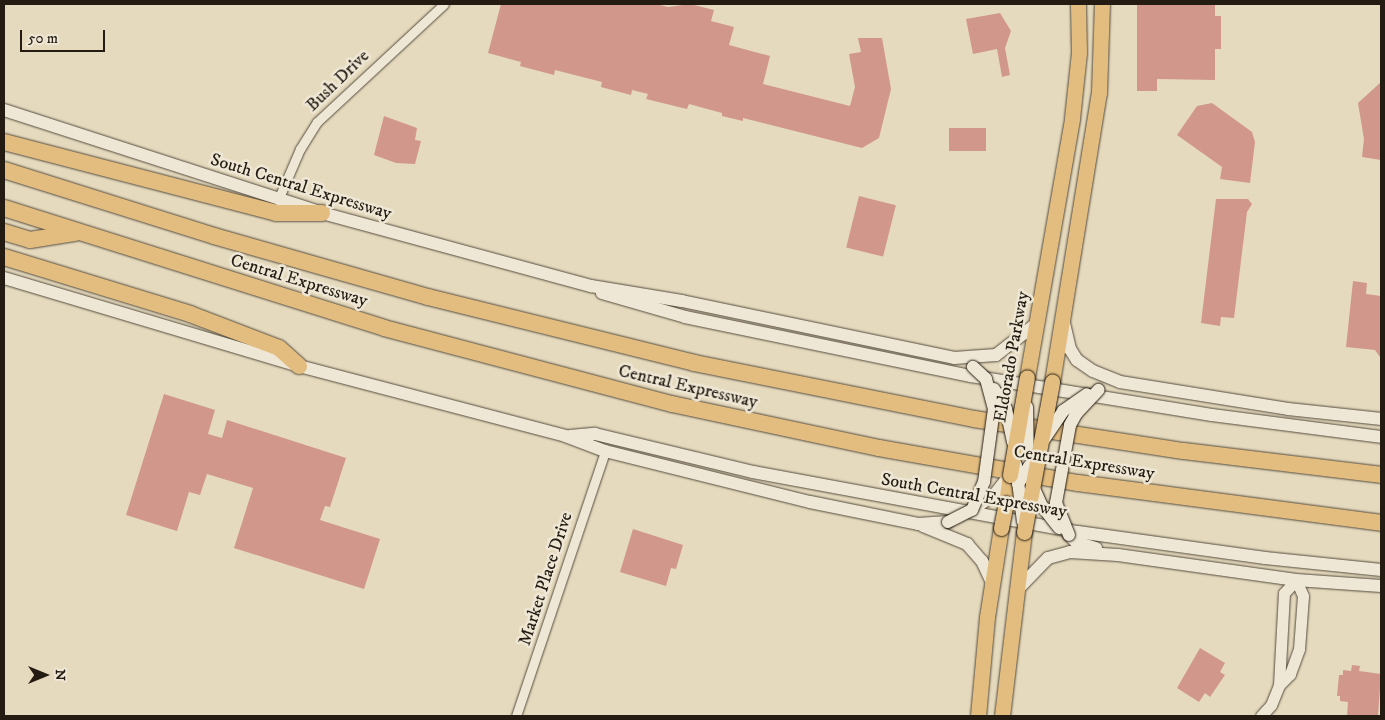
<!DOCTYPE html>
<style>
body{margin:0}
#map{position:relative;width:1385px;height:720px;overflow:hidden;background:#e6dabe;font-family:"IM FELL DW Pica",serif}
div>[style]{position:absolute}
.building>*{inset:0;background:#d0978a;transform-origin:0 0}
.roads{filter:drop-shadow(0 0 1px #544c3e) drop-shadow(0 0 1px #544c3e)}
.minor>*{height:9px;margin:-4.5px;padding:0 4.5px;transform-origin:4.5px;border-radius:4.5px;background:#efe7d5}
.tertiary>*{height:11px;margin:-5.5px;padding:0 5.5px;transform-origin:5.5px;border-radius:5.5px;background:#efe7d5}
.secondary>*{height:12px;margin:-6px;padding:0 6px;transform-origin:6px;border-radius:6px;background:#efe7d5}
.primary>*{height:15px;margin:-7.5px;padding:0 7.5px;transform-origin:7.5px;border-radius:7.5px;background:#e3bd7f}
.motorway>*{height:16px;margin:-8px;padding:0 8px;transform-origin:8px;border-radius:8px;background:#e3bd7f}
.bridges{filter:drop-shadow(0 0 1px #241c13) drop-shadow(0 0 1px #241c13)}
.secondary-bridge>*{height:12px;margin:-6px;padding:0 6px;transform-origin:6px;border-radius:6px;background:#efe7d5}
.primary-bridge>*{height:15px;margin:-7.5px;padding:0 7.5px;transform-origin:7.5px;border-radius:7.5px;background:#e3bd7f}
span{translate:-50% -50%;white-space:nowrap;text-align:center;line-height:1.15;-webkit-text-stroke:5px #efe7d5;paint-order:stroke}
.street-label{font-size:18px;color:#241c13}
.frame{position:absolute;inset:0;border:5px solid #241c13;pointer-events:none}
.north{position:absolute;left:20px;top:650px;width:50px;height:50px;-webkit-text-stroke:4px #efe7d5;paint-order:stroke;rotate:90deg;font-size:14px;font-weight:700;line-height:20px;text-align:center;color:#241c13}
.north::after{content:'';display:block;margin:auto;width:18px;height:22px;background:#241c13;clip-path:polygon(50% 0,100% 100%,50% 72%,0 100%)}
.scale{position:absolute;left:20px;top:30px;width:85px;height:22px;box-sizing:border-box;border:2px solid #241c13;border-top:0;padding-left:6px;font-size:15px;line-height:18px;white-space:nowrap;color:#241c13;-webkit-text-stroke:4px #efe7d5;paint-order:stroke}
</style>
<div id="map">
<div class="building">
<i style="clip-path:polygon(501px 4px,656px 4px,668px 7px,690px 4px,714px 10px,711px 21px,734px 27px,729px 45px,770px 56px,763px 84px,850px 106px,855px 87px,849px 54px,861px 52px,858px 38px,882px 38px,891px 89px,879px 138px,862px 148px,743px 118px,743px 121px,722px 116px,722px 113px,689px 104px,687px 109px,646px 99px,648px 94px,632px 90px,631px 95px,601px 87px,602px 82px,555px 70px,554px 75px,520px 66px,521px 62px,488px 53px)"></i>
<i style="clip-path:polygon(1137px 4px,1215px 4px,1215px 16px,1221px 16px,1221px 49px,1215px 49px,1215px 80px,1157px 79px,1157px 91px,1137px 91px)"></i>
<i style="clip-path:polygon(1000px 13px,1011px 31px,1005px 48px,1010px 75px,1002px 77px,997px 49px,973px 54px,966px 19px)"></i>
<i style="clip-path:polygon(1381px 82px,1381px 160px,1362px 157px,1364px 139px,1358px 103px)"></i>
<i style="clip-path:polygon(1212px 103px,1252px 132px,1255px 142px,1250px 183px,1220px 179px,1222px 167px,1177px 135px,1197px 106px)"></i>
<i style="clip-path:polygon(384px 116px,417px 128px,415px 140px,421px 141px,415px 164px,396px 163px,374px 155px)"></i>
<i style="left:949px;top:128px;width:37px;height:23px"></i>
<i style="left:859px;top:196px;width:38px;height:53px;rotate:14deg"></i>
<i style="clip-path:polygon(1216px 199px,1248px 199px,1252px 204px,1247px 212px,1234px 318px,1221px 317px,1220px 326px,1201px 323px)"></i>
<i style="clip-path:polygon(1353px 281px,1367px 283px,1366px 294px,1381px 296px,1380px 357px,1375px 350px,1346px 347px)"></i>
<i style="clip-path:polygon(164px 394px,215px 410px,208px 434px,222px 438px,227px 420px,346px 458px,330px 507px,325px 506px,320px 520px,380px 539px,364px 589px,234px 548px,253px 488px,207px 474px,200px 495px,189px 492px,177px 531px,126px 515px)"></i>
<i style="clip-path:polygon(633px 529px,683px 545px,676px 569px,671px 568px,666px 586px,620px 572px)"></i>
<i style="clip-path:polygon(1200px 648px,1225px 663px,1220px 672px,1225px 675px,1210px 697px,1205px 693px,1199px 702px,1177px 688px)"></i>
<i style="clip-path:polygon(1352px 665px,1360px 666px,1359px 671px,1381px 674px,1378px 716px,1347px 716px,1348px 702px,1340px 701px,1340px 696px,1337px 696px,1339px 675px,1343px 675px,1343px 670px,1351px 671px)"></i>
</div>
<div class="roads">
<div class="minor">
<i style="left:278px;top:200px;width:56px;rotate:-66.7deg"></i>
<i style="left:300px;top:149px;width:32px;rotate:-58deg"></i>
<i style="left:317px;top:122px;width:173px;rotate:-42.9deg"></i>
<i style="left:516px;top:716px;width:280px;rotate:-71.4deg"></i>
</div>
<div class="tertiary">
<i style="left:1261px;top:716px;width:15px;rotate:-48deg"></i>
<i style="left:1271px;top:705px;width:22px;rotate:-68deg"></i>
<i style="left:1279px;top:685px;width:92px;rotate:-86.9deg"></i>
<i style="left:1284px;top:593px;width:18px;rotate:-47deg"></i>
<i style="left:1296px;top:580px;width:17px;rotate:66deg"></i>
<i style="left:1303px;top:596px;width:53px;rotate:94.3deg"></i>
<i style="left:1299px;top:649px;width:27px;rotate:110deg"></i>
<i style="left:1290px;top:674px;width:16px;rotate:135deg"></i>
</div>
<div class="secondary">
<i style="left:4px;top:110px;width:334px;rotate:17.9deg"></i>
<i style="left:322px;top:213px;width:279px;rotate:15.2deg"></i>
<i style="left:591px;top:286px;width:92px;rotate:9.4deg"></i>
<i style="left:682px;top:301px;width:278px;rotate:11.8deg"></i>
<i style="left:954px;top:358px;width:42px;rotate:-4.1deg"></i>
<i style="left:996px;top:355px;width:51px;rotate:-37.8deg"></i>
<i style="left:4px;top:278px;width:308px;rotate:16.6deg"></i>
<i style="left:299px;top:366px;width:275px;rotate:14.7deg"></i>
<i style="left:565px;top:436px;width:43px;rotate:20.6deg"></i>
<i style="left:605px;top:451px;width:211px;rotate:14deg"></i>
<i style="left:810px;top:502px;width:110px;rotate:11.5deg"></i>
<i style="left:918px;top:524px;width:30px;rotate:-4deg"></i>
<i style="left:602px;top:293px;width:86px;rotate:16.1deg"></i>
<i style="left:685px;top:317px;width:292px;rotate:11.7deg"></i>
<i style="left:971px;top:376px;width:244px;rotate:9.2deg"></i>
<i style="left:1212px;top:415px;width:170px;rotate:7.4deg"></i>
<i style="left:1064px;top:323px;width:27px;rotate:77deg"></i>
<i style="left:1070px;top:349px;width:13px;rotate:58deg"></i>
<i style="left:1077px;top:360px;width:19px;rotate:35deg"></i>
<i style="left:1093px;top:371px;width:29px;rotate:22deg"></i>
<i style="left:1120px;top:382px;width:170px;rotate:9.1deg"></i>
<i style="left:1288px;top:409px;width:94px;rotate:6.1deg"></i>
<i style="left:570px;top:436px;width:25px;rotate:-5deg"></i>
<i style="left:595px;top:434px;width:163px;rotate:13.5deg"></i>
<i style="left:753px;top:472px;width:330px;rotate:10.5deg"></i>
<i style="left:1078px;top:532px;width:189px;rotate:7.9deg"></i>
<i style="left:1265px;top:558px;width:117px;rotate:5.9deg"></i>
<i style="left:1016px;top:465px;width:22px;rotate:-58deg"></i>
<i style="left:972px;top:510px;width:28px;rotate:-35deg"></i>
<i style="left:995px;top:494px;width:24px;rotate:-52deg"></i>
<i style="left:923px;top:526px;width:48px;rotate:22.2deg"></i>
<i style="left:967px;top:544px;width:23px;rotate:49deg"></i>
<i style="left:982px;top:561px;width:23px;rotate:65deg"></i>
<i style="left:1069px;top:535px;width:10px;rotate:45deg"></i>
<i style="left:1076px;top:542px;width:21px;rotate:17deg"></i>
<i style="left:1016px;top:591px;width:46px;rotate:-45.9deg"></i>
<i style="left:1048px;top:558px;width:23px;rotate:-15deg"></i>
<i style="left:1070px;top:552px;width:48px;rotate:3.6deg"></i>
<i style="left:1118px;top:555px;width:180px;rotate:8deg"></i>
<i style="left:1296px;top:580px;width:85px;rotate:4deg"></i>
</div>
<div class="primary">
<i style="left:1027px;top:377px;width:263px;rotate:-80.1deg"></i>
<i style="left:1072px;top:118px;width:65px;rotate:-83.9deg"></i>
<i style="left:1079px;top:53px;width:49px;rotate:-91.2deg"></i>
<i style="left:1052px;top:382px;width:293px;rotate:-80.8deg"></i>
<i style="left:1099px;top:93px;width:89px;rotate:-88.1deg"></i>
<i style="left:1006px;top:503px;width:28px;rotate:-82deg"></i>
<i style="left:978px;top:716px;width:99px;rotate:-84.8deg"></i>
<i style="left:987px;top:617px;width:90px;rotate:-81.1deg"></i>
<i style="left:1002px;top:716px;width:185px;rotate:-83.2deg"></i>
</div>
<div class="motorway">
<i style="left:4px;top:142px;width:281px;rotate:14.6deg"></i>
<i style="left:276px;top:213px;width:46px"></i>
<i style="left:4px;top:170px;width:220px;rotate:17.4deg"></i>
<i style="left:214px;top:236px;width:223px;rotate:15.9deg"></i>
<i style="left:428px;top:297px;width:274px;rotate:13.9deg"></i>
<i style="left:694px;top:363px;width:286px;rotate:11.3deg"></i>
<i style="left:974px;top:419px;width:212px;rotate:8.7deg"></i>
<i style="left:1184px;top:451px;width:198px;rotate:6.9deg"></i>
<i style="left:4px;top:208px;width:398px;rotate:17.5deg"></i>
<i style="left:384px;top:328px;width:298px;rotate:14.8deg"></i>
<i style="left:672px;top:404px;width:212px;rotate:12deg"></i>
<i style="left:879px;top:448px;width:202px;rotate:10deg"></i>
<i style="left:1078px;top:483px;width:306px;rotate:7.5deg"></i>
<i style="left:4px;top:232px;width:27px;rotate:17deg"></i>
<i style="left:30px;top:240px;width:46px;rotate:-8.8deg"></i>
<i style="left:4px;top:257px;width:195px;rotate:17deg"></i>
<i style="left:190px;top:314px;width:95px;rotate:20.9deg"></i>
<i style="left:279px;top:348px;width:27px;rotate:42deg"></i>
</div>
</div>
<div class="bridges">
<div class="secondary-bridge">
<i style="left:994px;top:389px;width:23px;rotate:59deg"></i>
<i style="left:1006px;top:409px;width:34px;rotate:78deg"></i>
<i style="left:1027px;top:407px;width:39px;rotate:89deg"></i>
<i style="left:1043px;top:441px;width:36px;rotate:-56deg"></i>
<i style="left:1063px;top:411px;width:29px;rotate:-35deg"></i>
<i style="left:1016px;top:465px;width:57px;rotate:83deg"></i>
<i style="left:1018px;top:484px;width:22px;rotate:-58deg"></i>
<i style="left:1032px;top:484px;width:24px;rotate:66deg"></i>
<i style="left:1042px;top:506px;width:28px;rotate:52deg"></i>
<i style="left:948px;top:522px;width:27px;rotate:-27deg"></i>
<i style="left:972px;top:510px;width:30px;rotate:-67deg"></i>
<i style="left:984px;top:482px;width:74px;rotate:-82.2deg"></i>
<i style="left:994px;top:409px;width:31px;rotate:-105deg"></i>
<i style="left:986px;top:379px;width:18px;rotate:-137deg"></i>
<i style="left:1069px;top:535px;width:35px;rotate:-112deg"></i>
<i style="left:1056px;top:503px;width:79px;rotate:-79.8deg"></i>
<i style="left:1070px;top:425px;width:13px;rotate:-61deg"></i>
<i style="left:1076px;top:414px;width:33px;rotate:-47deg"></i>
</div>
<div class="primary-bridge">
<i style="left:1010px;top:475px;width:99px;rotate:-80.2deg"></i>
<i style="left:1001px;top:528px;width:25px;rotate:-79deg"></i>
<i style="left:1024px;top:532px;width:153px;rotate:-79.4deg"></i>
</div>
</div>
<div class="street-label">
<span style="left:338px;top:81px;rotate:-44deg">Bush Drive</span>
<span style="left:301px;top:187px;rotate:17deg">South Central Expressway</span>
<span style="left:299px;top:281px;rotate:17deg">Central Expressway</span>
<span style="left:1012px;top:357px;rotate:-80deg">Eldorado Parkway</span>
<span style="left:688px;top:387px;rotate:13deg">Central Expressway</span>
<span style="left:1084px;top:463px;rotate:9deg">Central Expressway</span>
<span style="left:974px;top:496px;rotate:10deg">South Central Expressway</span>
<span style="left:546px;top:579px;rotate:-72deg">Market Place Drive</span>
</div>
<div class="frame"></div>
<div class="north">N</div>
<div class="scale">50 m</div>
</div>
